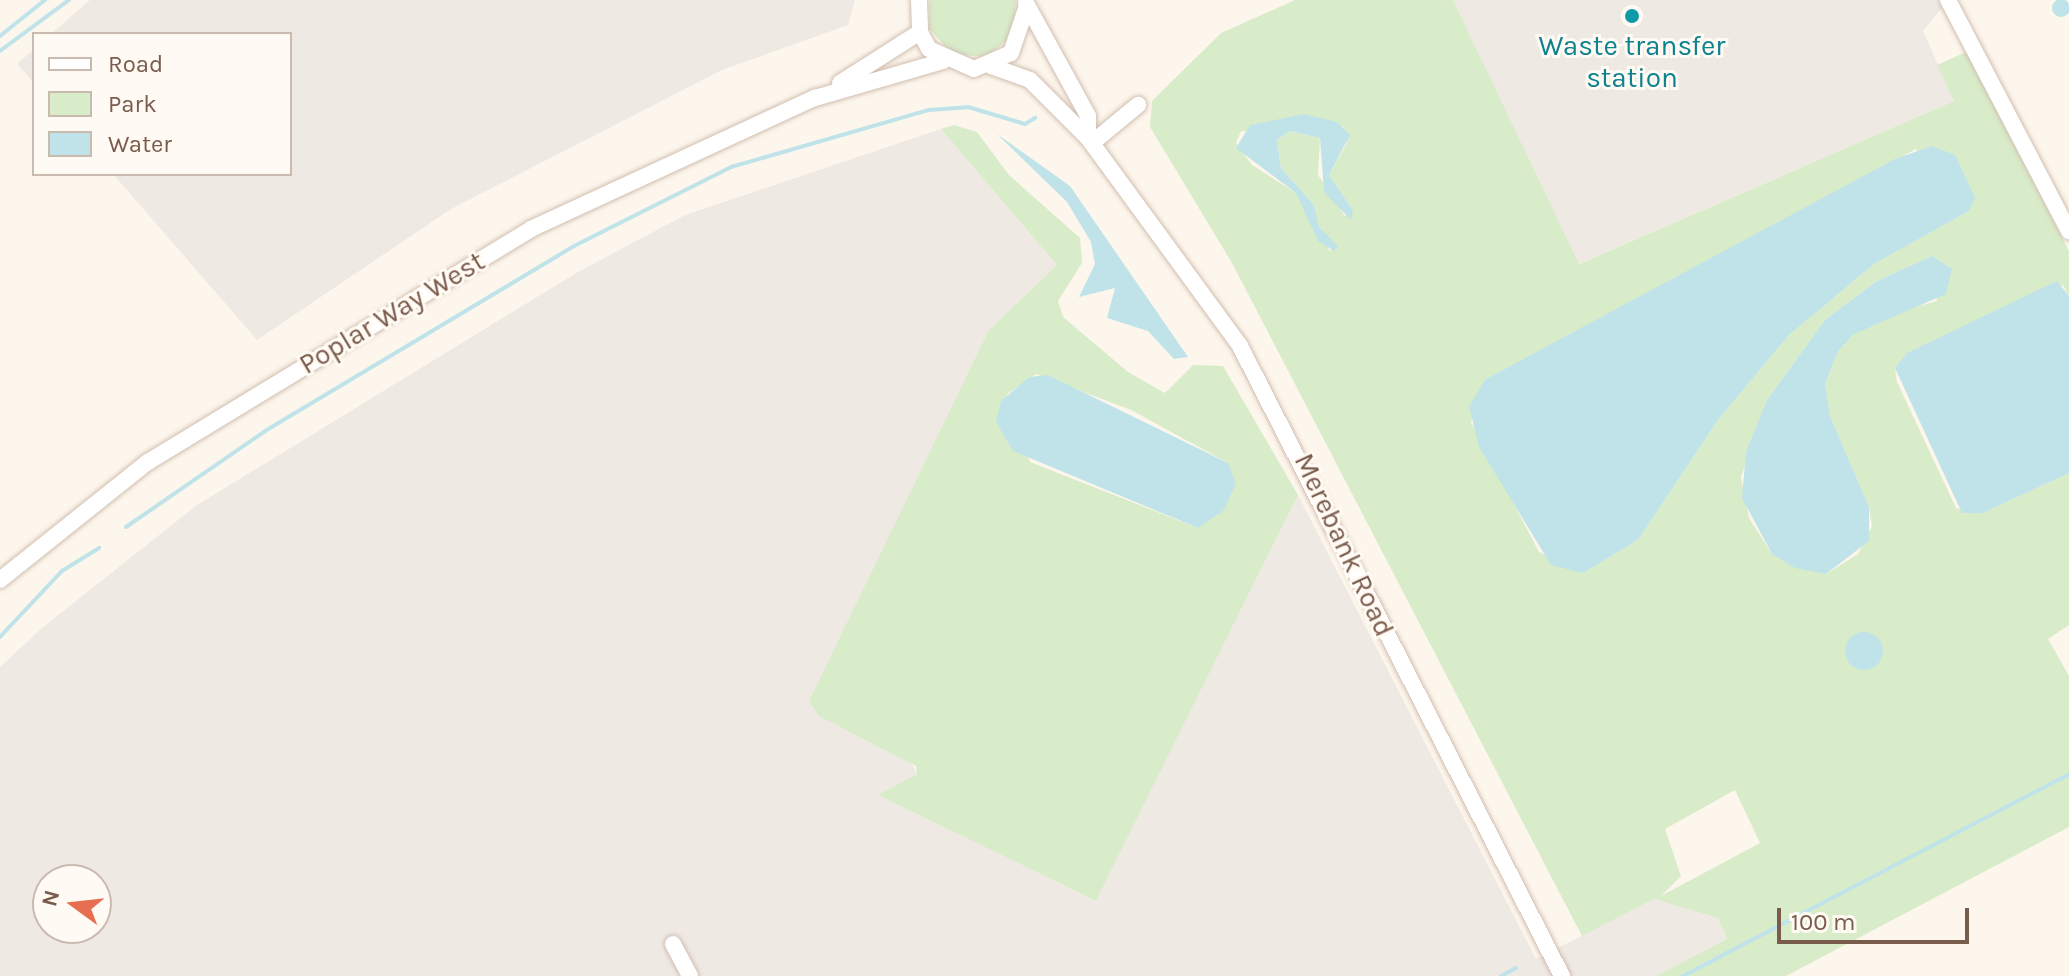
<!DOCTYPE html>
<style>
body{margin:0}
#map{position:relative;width:2069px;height:976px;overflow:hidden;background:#fdf6ec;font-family:Karla,sans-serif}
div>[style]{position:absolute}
.industrial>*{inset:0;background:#efe9e4}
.green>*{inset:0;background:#d8ecc9}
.water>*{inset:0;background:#bfe3e8}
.round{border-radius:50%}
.stream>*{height:4px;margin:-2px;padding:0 2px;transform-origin:2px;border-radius:2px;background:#bfe3e8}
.roads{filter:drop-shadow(0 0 2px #d1beb0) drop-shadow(0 0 2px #d1beb0)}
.minor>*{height:16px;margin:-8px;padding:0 8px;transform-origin:8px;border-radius:8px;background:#fff}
.dots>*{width:22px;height:22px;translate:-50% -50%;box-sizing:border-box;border:4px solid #fffaf3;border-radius:50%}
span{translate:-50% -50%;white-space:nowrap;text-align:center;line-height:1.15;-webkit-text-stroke:6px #fffaf3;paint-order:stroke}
.culture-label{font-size:28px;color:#0d838f}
.street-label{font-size:28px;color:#7a5c4d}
.legend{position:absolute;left:32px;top:32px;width:260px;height:144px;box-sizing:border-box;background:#fffaf3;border:2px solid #cabbb1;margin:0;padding:10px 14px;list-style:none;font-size:24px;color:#7a5c4d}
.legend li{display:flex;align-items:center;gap:16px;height:40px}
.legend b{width:40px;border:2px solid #cabbb1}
.north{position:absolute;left:32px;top:864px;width:80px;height:80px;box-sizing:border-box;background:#fffaf3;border:2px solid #cabbb1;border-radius:50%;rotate:285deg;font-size:22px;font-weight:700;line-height:32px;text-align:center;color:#7a5c4d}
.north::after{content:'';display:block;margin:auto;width:28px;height:36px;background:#e76f51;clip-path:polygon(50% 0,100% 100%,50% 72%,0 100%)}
.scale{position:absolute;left:1777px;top:908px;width:192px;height:36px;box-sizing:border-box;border:4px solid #7a5c4d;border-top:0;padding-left:10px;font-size:24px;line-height:28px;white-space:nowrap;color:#7a5c4d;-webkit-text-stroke:6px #fffaf3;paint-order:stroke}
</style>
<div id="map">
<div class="industrial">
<i style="clip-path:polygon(90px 0,855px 0,848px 25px,722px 70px,451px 209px,257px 340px,113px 174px,290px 174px,290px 34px,51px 34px)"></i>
<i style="clip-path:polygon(1453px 0,1938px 0,1942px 8px,1923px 31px,1954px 101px,1578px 264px)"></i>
<i style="clip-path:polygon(34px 49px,34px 83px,17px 64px)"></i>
<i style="clip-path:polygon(evenodd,941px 129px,1057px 265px,989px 330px,911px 762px,917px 774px,879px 795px,1096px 901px,1298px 495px,1536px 959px,1654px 899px,1718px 918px,1727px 940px,1656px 976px,0 976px,0 667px,42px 628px,197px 505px,578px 272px,685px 215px,941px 129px,48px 880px,96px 880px,96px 928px,48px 928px,48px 880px)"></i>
</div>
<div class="green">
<i style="clip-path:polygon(930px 0,1016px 0,1013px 35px,986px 57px,952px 54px,929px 28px)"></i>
<i style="clip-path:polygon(evenodd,1295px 0,1453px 0,1579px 264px,1954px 101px,1937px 65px,1966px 52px,2069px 251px,2069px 296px,2063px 285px,1895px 368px,1897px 382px,1956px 508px,1983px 513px,2069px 473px,2069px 625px,2048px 639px,2069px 676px,2069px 827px,1786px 976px,1656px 976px,1727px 939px,1718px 918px,1654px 899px,1582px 936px,1232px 263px,1150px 127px,1152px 101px,1221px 33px,1295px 0,1344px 127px,1347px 143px,1329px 175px,1353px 210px,1345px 216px,1318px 175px,1320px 138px,1290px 131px,1277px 140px,1281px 168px,1314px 205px,1319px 227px,1336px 246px,1330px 251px,1296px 193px,1252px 165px,1236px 143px,1241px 131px,1344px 127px,1295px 0,1916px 149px,1969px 211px,1874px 264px,1789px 335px,1718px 420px,1638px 540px,1583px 573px,1539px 552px,1471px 422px,1486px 379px,1916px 149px,1295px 0,1932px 256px,1937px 301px,1885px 315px,1854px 334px,1838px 351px,1825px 384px,1830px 416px,1869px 507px,1872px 526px,1858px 554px,1826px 574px,1772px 554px,1749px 518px,1741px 477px,1767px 400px,1825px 320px,1877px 281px,1932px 256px,1295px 0,1735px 790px,1760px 843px,1661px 896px,1681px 876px,1665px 829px,1735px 790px)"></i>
<i style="clip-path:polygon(evenodd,954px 125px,977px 132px,1009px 175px,1080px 238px,1082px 263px,1058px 301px,1063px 317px,1128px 372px,1165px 393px,1193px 365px,1223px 366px,1298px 495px,1096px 901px,878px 795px,917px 774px,916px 766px,819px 716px,809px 701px,989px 330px,1057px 265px,941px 129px,954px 125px,1036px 374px,1131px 410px,1228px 463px,1198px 528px,1030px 462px,1007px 394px,1036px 374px)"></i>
</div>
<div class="water">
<i class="round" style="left:2052px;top:-1px;width:18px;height:18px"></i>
<i style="clip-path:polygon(1304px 114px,1337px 122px,1350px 135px,1329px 175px,1353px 210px,1351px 220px,1324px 192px,1320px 138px,1290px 131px,1277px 140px,1281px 168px,1314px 205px,1319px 227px,1338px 246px,1334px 251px,1318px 241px,1296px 193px,1236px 148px,1250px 125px)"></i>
<i style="clip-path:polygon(997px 134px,1070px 186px,1188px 357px,1174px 359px,1148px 331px,1107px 318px,1115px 288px,1079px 297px,1095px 264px,1091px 242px,1067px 202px)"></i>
<i style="clip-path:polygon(1932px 146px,1955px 155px,1975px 198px,1969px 211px,1874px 264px,1789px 335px,1718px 420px,1638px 540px,1583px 573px,1551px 565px,1479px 447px,1469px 406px,1486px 379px,1895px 159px)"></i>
<i style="clip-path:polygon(1932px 256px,1952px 269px,1946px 294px,1854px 334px,1838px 351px,1825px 384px,1830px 416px,1869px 507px,1869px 541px,1826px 574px,1795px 568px,1772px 554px,1742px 498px,1746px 452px,1767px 400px,1825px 320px,1877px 281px)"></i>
<i style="clip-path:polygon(2057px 281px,2069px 296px,2069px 473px,1983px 513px,1962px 513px,1895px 368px,1907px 353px)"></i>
<i style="clip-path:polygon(1048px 375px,1228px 463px,1236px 483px,1224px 510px,1198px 528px,1013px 451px,996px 422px,1001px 401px,1029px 377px)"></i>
<i class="round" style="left:1845px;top:632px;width:38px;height:38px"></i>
</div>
<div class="stream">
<i style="left:0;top:36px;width:58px;rotate:-38.7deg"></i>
<i style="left:0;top:51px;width:86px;rotate:-36.5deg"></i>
<i style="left:126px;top:527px;width:169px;rotate:-34.6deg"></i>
<i style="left:265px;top:431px;width:360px;rotate:-30.9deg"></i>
<i style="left:574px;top:246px;width:176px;rotate:-26.7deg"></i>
<i style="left:731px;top:167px;width:206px;rotate:-16.1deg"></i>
<i style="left:929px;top:110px;width:39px;rotate:-4deg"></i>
<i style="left:968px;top:107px;width:59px;rotate:16.6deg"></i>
<i style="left:1025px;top:124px;width:12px;rotate:-31deg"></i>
<i style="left:0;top:637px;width:91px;rotate:-46.8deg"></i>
<i style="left:62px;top:571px;width:44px;rotate:-31.9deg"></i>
<i style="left:1501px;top:976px;width:17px;rotate:-28deg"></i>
<i style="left:1683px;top:976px;width:436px;rotate:-27.6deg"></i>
</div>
<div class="roads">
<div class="minor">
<i style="left:919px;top:0;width:32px;rotate:88deg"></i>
<i style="left:920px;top:32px;width:19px;rotate:62deg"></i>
<i style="left:929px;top:49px;width:49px;rotate:24deg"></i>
<i style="left:974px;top:69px;width:40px;rotate:-23.4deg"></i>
<i style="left:1011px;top:53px;width:50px;rotate:-71.2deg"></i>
<i style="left:1948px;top:0;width:261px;rotate:62.4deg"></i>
<i style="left:1026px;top:3px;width:129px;rotate:61.2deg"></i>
<i style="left:1088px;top:116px;width:22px;rotate:90deg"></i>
<i style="left:991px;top:66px;width:41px;rotate:19.7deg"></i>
<i style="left:1030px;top:80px;width:82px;rotate:45deg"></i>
<i style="left:1088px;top:138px;width:258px;rotate:53.8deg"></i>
<i style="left:1240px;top:346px;width:708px;rotate:62.93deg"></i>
<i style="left:840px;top:83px;width:95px;rotate:-32.5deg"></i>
<i style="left:1092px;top:143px;width:60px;rotate:-39.6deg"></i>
<i style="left:0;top:580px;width:189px;rotate:-38.6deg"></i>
<i style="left:148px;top:462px;width:448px;rotate:-31.3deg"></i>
<i style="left:531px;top:229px;width:313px;rotate:-24.8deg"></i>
<i style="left:815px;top:98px;width:133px;rotate:-16.1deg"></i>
<i style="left:673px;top:944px;width:36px;rotate:62deg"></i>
</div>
</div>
<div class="dots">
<i style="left:1632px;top:16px;background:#0f9aa8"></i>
</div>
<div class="culture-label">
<span style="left:1632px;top:62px">Waste transfer<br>station</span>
</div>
<div class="street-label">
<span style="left:392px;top:313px;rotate:-31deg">Poplar Way West</span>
<span style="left:1344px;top:545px;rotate:65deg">Merebank Road</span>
</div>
<ul class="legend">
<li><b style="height:10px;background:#fff"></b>Road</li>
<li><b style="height:22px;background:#d8ecc9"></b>Park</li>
<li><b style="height:22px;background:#bfe3e8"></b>Water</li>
</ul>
<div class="north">N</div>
<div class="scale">100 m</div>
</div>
